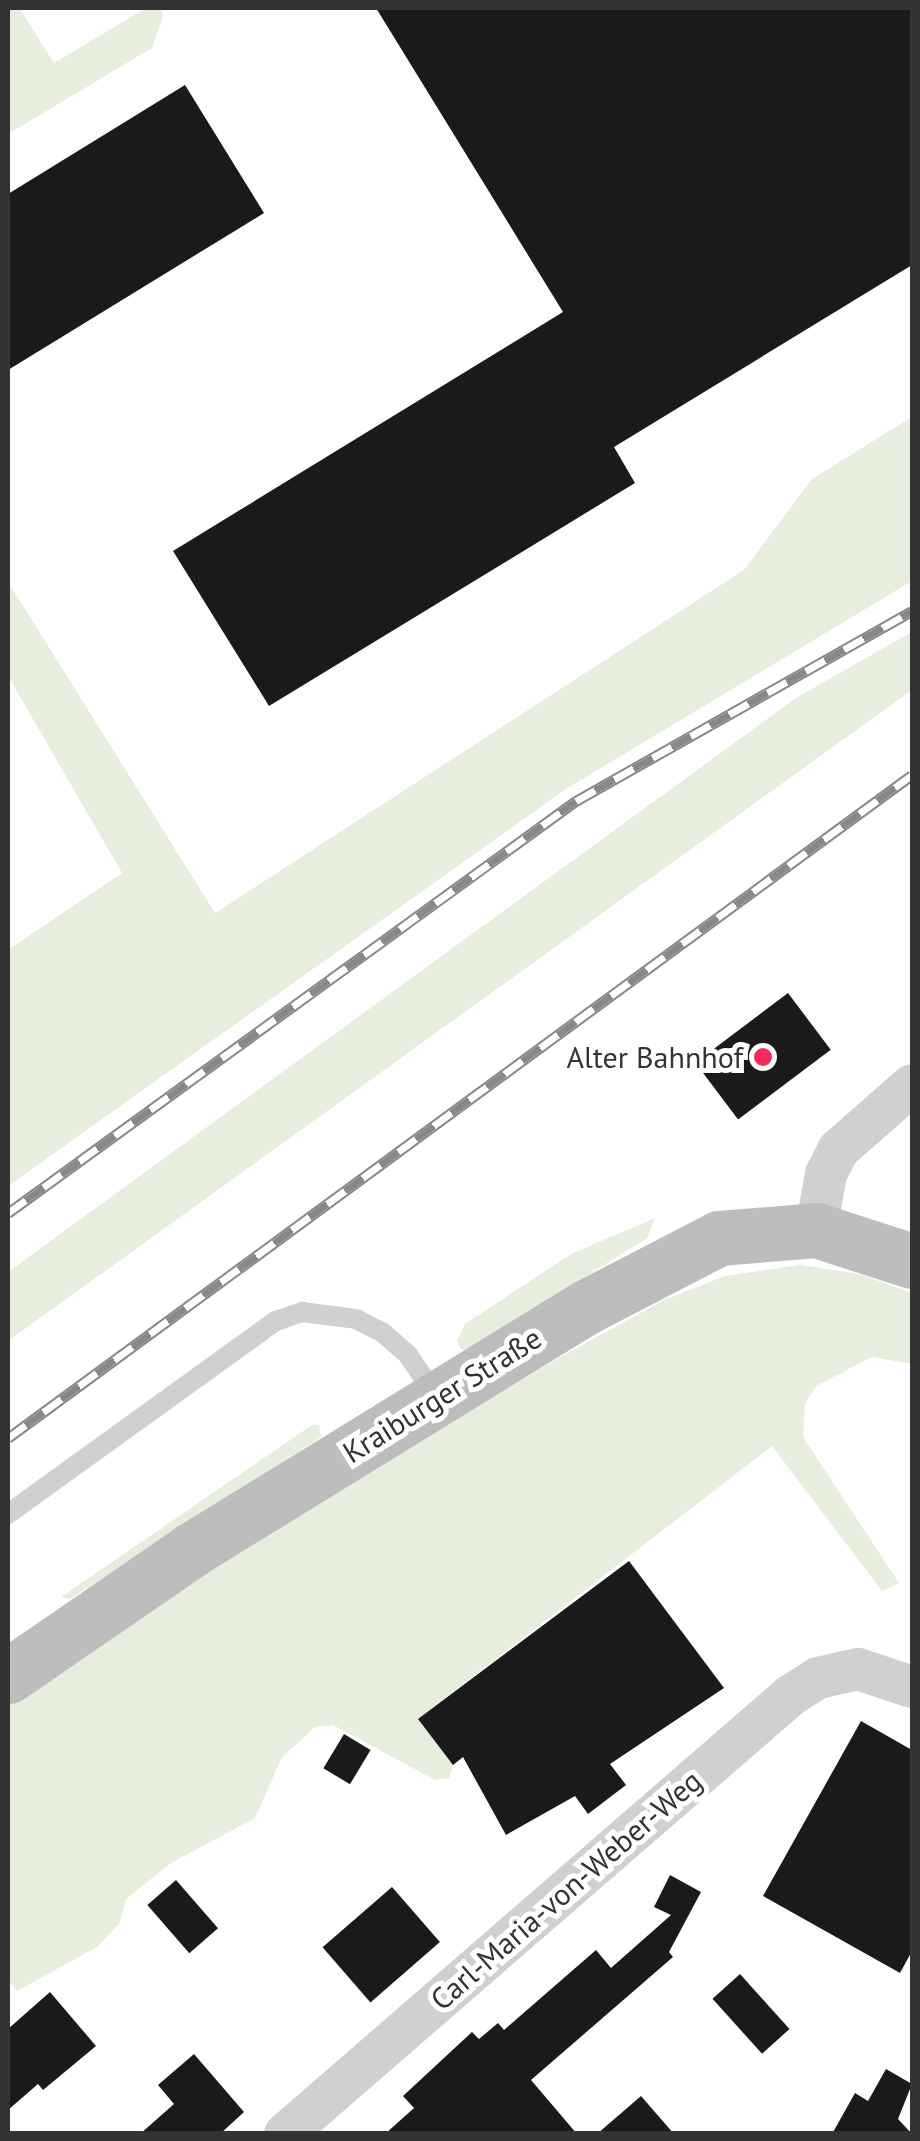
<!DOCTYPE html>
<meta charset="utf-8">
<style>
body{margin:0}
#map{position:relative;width:920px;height:2141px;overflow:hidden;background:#fff;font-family:"PT Sans",sans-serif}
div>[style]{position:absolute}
.green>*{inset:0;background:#e8eede}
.building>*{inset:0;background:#1a1a1a;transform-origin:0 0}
.lane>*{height:20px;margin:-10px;padding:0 10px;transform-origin:10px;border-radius:10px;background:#d0d0d0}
.street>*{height:42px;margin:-21px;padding:0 21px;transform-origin:21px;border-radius:21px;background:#d0d0d0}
.secondary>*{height:55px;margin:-27.5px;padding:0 27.5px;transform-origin:27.5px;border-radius:27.5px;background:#bdbdbd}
.rail>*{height:11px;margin-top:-5.5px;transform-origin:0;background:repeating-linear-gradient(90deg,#fff 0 22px,#888 0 44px);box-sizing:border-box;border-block:2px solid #888}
.dots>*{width:28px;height:28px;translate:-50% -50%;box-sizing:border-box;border:5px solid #fff;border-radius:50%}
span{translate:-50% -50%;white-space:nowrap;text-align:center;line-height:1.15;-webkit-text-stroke:10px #fff;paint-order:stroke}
.poi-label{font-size:30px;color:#333}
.right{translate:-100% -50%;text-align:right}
.street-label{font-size:30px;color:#333}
.frame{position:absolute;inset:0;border:10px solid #333;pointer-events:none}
</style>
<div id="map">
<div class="green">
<i style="clip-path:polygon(8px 8px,19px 8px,54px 63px,146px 8px,161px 8px,163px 16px,152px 48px,8px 134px)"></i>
<i style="clip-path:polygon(912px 417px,912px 581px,566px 789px,8px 1186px,8px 950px,122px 873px,8px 676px,8px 582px,215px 913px,744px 570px,812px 479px)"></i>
<i style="clip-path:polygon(912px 632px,912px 690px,8px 1341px,8px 1272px,796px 698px)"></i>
<i style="clip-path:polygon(655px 1218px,647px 1238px,466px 1352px,460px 1348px,457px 1341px,465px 1324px,571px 1254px)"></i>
<i style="clip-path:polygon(800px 1265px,860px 1274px,912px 1293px,912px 1364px,872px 1357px,816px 1386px,805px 1404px,803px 1437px,899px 1583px,882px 1591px,772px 1446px,418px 1719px,453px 1765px,449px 1778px,435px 1780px,333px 1725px,315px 1727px,282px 1757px,255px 1818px,171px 1863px,126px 1899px,120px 1923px,97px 1947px,17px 1991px,8px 1980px,8px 1701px,202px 1570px,564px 1355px,664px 1300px,725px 1276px)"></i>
<i style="clip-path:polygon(312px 1425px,319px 1425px,321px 1437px,70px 1599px,61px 1597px)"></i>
</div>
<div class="building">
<i style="clip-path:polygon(376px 8px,912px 8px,912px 265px,614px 447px,635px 483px,269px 706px,173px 551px,563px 312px)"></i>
<i style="clip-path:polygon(185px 85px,264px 213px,8px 370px,8px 194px)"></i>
<i style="left:788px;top:993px;width:71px;height:116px;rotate:53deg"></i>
<i style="clip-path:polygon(629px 1561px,724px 1688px,610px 1764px,626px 1785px,588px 1814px,575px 1796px,506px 1835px,463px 1757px,453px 1765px,418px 1719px)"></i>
<i style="clip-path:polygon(861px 1721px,912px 1750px,912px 1951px,900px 1973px,763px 1896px)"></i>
<i style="left:344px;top:1734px;width:31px;height:40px;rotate:31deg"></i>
<i style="clip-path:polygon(670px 1875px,701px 1892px,669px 1952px,673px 1957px,531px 2080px,577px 2134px,385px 2134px,414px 2108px,403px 2096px,472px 2032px,479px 2039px,498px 2023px,504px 2030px,596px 1950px,611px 1968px,671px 1915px,654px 1907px)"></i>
<i style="left:176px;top:1880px;width:64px;height:38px;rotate:49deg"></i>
<i style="left:392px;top:1887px;width:73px;height:92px;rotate:49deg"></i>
<i style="left:740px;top:1974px;width:74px;height:37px;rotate:48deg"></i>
<i style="clip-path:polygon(50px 1992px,96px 2046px,43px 2090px,38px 2084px,8px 2110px,8px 2029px)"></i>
<i style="clip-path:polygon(194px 2054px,244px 2112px,220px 2134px,140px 2134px,174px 2104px,158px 2085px)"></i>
<i style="clip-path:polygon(886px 2069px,912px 2084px,898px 2119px,912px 2134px,832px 2134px,855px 2093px,868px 2101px)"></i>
<i style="clip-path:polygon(641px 2096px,674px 2134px,597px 2134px)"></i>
</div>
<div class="lane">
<i style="left:8px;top:1514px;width:330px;rotate:-35.8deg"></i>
<i style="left:276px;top:1321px;width:28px;rotate:-19deg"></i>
<i style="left:302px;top:1312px;width:54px;rotate:7.4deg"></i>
<i style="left:356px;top:1319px;width:30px;rotate:27deg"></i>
<i style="left:383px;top:1333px;width:33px;rotate:41deg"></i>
<i style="left:408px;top:1355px;width:51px;rotate:55.4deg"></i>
</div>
<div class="street">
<i style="left:816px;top:1230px;width:57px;rotate:-79.9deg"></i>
<i style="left:826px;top:1174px;width:27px;rotate:-63deg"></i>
<i style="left:838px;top:1150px;width:98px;rotate:-41.3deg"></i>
<i style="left:285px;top:2134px;width:670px;rotate:-40.94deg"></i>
<i style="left:791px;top:1695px;width:32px;rotate:-32deg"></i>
<i style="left:818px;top:1678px;width:41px;rotate:-12.7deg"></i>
<i style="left:858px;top:1669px;width:57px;rotate:18.4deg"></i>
</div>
<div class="secondary">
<i style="left:8px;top:1676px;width:222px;rotate:-34.5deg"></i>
<i style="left:191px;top:1550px;width:464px;rotate:-31.6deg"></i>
<i style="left:586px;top:1307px;width:150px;rotate:-27.4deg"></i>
<i style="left:719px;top:1238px;width:97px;rotate:-4.7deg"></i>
<i style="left:816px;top:1230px;width:101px;rotate:17.9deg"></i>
</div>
<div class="rail">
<i style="left:8px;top:1213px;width:702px;rotate:-35.96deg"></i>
<i style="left:576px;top:801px;width:386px;rotate:-29.5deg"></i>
<i style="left:8px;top:1438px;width:1121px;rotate:-36.26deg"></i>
</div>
<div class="dots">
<i style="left:763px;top:1057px;background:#f5295b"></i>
</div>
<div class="poi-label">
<span class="right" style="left:743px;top:1057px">Alter Bahnhof</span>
</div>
<div class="street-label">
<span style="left:442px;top:1395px;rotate:-32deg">Kraiburger Straße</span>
<span style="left:566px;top:1890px;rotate:-41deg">Carl-Maria-von-Weber-Weg</span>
</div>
<div class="frame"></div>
</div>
